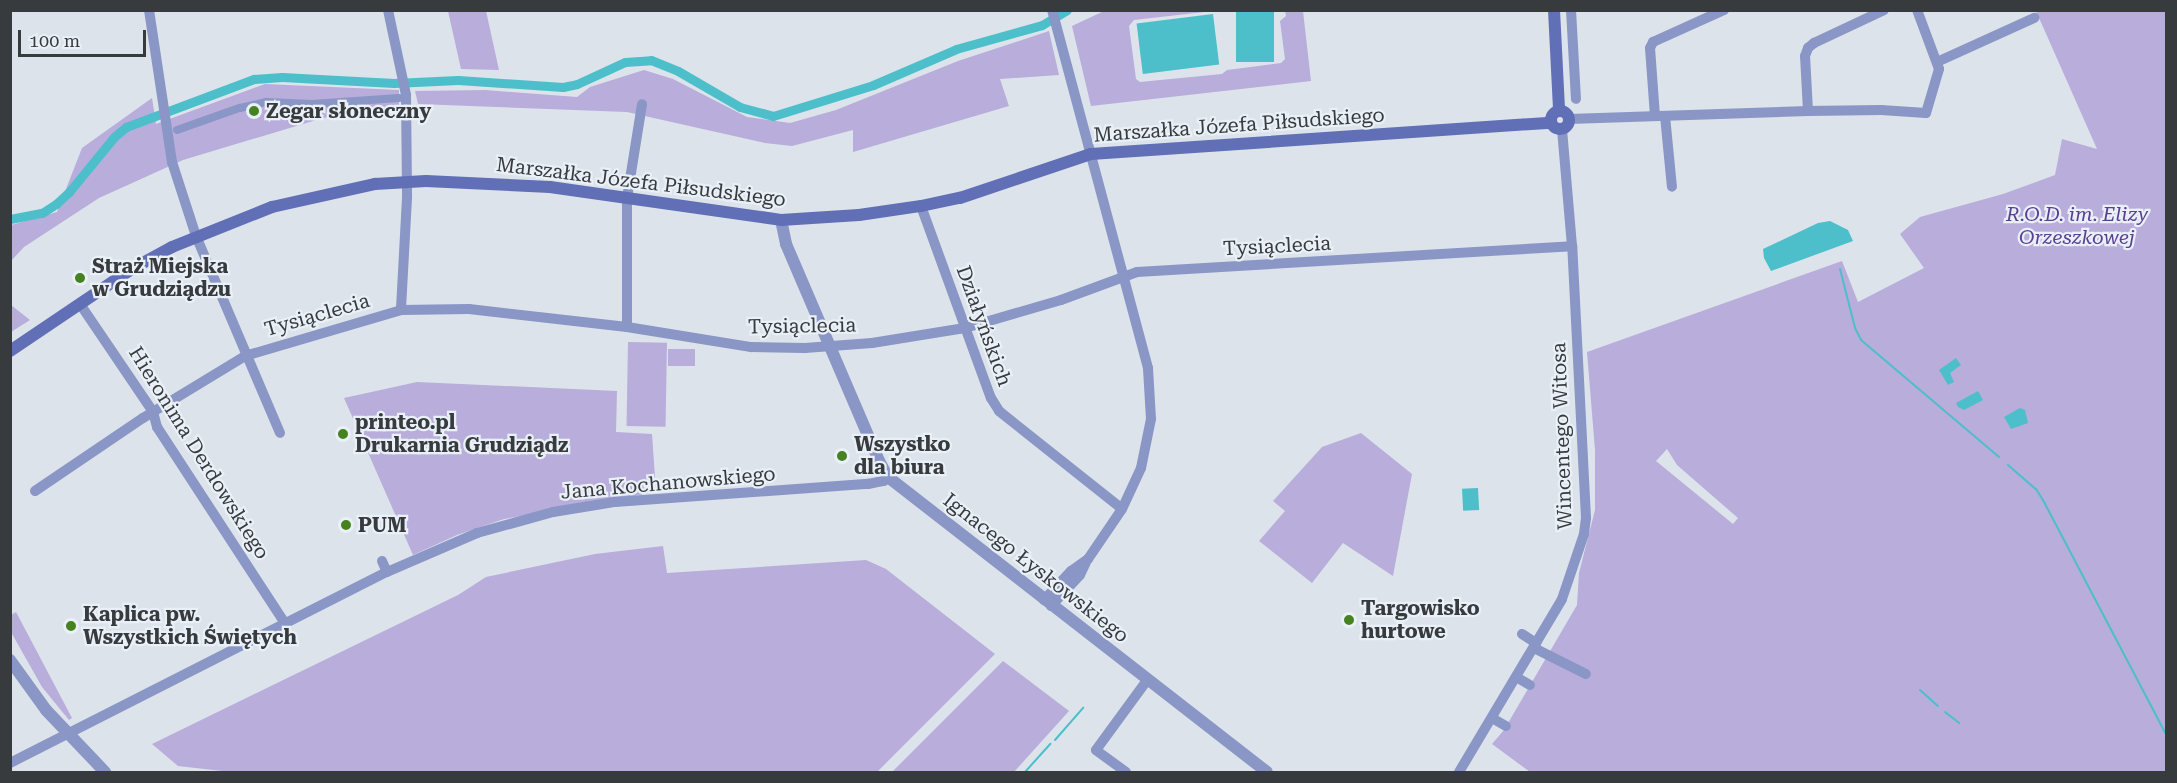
<!DOCTYPE html>
<meta charset="utf-8">
<style>
body{margin:0}
#map{position:relative;width:2177px;height:783px;overflow:hidden;background:#dce3ea;font-family:"Roboto Serif",serif}
div>[style]{position:absolute}
.green>*{inset:0;background:#b8addb;transform-origin:0 0}
.water>*{inset:0;background:#4cbfca;transform-origin:0 0}
.stream>*{height:2px;margin:-1px;padding:0 1px;transform-origin:1px;border-radius:1px;background:#4cbfca}
.canal>*{height:9px;margin:-4.5px;padding:0 4.5px;transform-origin:4.5px;border-radius:4.5px;background:#4cbfca}
.pedestrian>*{height:8px;margin:-4px;padding:0 4px;transform-origin:4px;border-radius:4px;background:#8996c6}
.minor>*{height:10px;margin:-5px;padding:0 5px;transform-origin:5px;border-radius:5px;background:#8996c6}
.tertiary>*{height:12px;margin:-6px;padding:0 6px;transform-origin:6px;border-radius:6px;background:#8996c6}
.secondary>*{height:12px;margin:-6px;padding:0 6px;transform-origin:6px;border-radius:6px;background:#606fb6}
.secondary>.ring{margin:-6px;padding:0;box-sizing:content-box;background:none;border:12px solid #606fb6;border-radius:50%}
.dots>*{width:16px;height:16px;translate:-50% -50%;box-sizing:border-box;border:3px solid #e9f0f7;border-radius:50%}
span{translate:-50% -50%;white-space:nowrap;text-align:center;line-height:1.15;-webkit-text-stroke:4.5px #e9f0f7;paint-order:stroke}
.poi-label{font-size:20px;color:#383b3e;font-weight:700}
.left{translate:0 -50%;text-align:left}
.street-label{font-size:20px;color:#383b3e}
.park-label{font-size:20px;color:#5b3f93;font-style:italic}
.frame{position:absolute;inset:0;border:12px solid #383b3e;pointer-events:none}
.scale{position:absolute;left:18px;top:30px;width:128px;height:27px;box-sizing:border-box;border:3px solid #383b3e;border-top:0;padding-left:8px;font-size:18px;line-height:21px;white-space:nowrap;color:#383b3e;-webkit-text-stroke:4px #e9f0f7;paint-order:stroke}
</style>
<div id="map">
<div class="green">
<i style="clip-path:polygon(448px 11px,486px 11px,499px 70px,461px 69px)"></i>
<i style="clip-path:polygon(1104px 11px,1213px 11px,1134px 20px,1129px 26px,1136px 79px,1140px 82px,1222px 74px,1227px 70px,1281px 63px,1285px 59px,1280px 21px,1286px 16px,1285px 11px,1303px 11px,1311px 81px,1091px 106px,1072px 26px)"></i>
<i style="clip-path:polygon(evenodd,2036px 11px,2166px 11px,2166px 772px,1530px 772px,1492px 744px,1504px 730px,1577px 605px,1579px 573px,1595px 510px,1595px 450px,1587px 352px,1842px 261px,1858px 302px,1924px 268px,1900px 234px,1920px 217px,2003px 194px,2055px 175px,2062px 139px,2097px 149px,2036px 11px,1667px 449px,1677px 465px,1738px 518px,1733px 524px,1656px 461px,1667px 449px)"></i>
<i style="clip-path:polygon(1049px 31px,1059px 75px,1000px 79px,1009px 106px,853px 152px,853px 130px,792px 146px,765px 143px,627px 112px,418px 104px,415px 91px,485px 90px,577px 97px,590px 87px,644px 70px,673px 79px,747px 117px,790px 123px,836px 110px,958px 61px)"></i>
<i style="clip-path:polygon(265px 84px,399px 90px,399px 110px,375px 110px,323px 118px,183px 160px,99px 198px,24px 247px,11px 261px,11px 225px,57px 212px,82px 148px,152px 98px,156px 124px)"></i>
<i style="clip-path:polygon(11px 305px,30px 320px,11px 332px,10px 332px)"></i>
<i style="left:628px;top:342px;width:39px;height:84px;rotate:1deg"></i>
<i style="left:668px;top:349px;width:27px;height:17px"></i>
<i style="clip-path:polygon(417px 382px,617px 391px,616px 432px,652px 434px,656px 492px,504px 519px,457px 535px,413px 555px,344px 398px)"></i>
<i style="clip-path:polygon(1361px 433px,1412px 474px,1393px 576px,1343px 543px,1312px 583px,1259px 541px,1285px 511px,1273px 501px,1322px 447px)"></i>
<i style="clip-path:polygon(663px 546px,667px 573px,866px 560px,886px 569px,995px 654px,877px 772px,231px 772px,178px 766px,152px 744px,458px 595px,486px 577px,595px 554px)"></i>
<i style="clip-path:polygon(16px 612px,72px 718px,69px 720px,42px 687px,11px 632px,11px 615px)"></i>
<i style="clip-path:polygon(1003px 661px,1069px 711px,1014px 772px,892px 772px)"></i>
</div>
<div class="water">
<i style="left:1236px;top:11px;width:38px;height:51px"></i>
<i style="left:1213px;top:14px;width:51px;height:77px;rotate:83deg"></i>
<i style="clip-path:polygon(1830px 221px,1848px 230px,1853px 241px,1771px 271px,1764px 258px,1763px 249px,1818px 223px)"></i>
<i style="clip-path:polygon(1956px 358px,1961px 365px,1950px 373px,1954px 382px,1948px 385px,1939px 370px)"></i>
<i style="clip-path:polygon(1978px 391px,1983px 400px,1964px 410px,1958px 407px,1956px 403px)"></i>
<i style="clip-path:polygon(2020px 408px,2025px 410px,2028px 423px,2011px 429px,2004px 417px)"></i>
<i style="left:1478px;top:488px;width:22px;height:16px;rotate:87deg"></i>
</div>
<div class="stream">
<i style="left:1840px;top:269px;width:61px;rotate:75.7deg"></i>
<i style="left:1855px;top:328px;width:13px;rotate:63deg"></i>
<i style="left:1861px;top:340px;width:181px;rotate:40.3deg"></i>
<i style="left:2008px;top:465px;width:37px;rotate:41deg"></i>
<i style="left:2036px;top:489px;width:13px;rotate:58deg"></i>
<i style="left:2043px;top:500px;width:264px;rotate:62.3deg"></i>
<i style="left:1920px;top:690px;width:24px;rotate:42deg"></i>
<i style="left:1945px;top:712px;width:18px;rotate:38deg"></i>
<i style="left:1055px;top:740px;width:43px;rotate:-48.8deg"></i>
<i style="left:1025px;top:772px;width:38px;rotate:-48deg"></i>
</div>
<div class="canal">
<i style="left:10px;top:219px;width:33px;rotate:-11deg"></i>
<i style="left:42px;top:213px;width:17px;rotate:-33deg"></i>
<i style="left:56px;top:204px;width:18px;rotate:-43deg"></i>
<i style="left:69px;top:192px;width:71px;rotate:-50.7deg"></i>
<i style="left:114px;top:137px;width:16px;rotate:-40deg"></i>
<i style="left:126px;top:127px;width:137px;rotate:-20.6deg"></i>
<i style="left:254px;top:79px;width:28px;rotate:-4deg"></i>
<i style="left:282px;top:77px;width:112px;rotate:3.1deg"></i>
<i style="left:394px;top:83px;width:64px;rotate:-2.7deg"></i>
<i style="left:458px;top:80px;width:105px;rotate:3.8deg"></i>
<i style="left:563px;top:87px;width:14px;rotate:-12deg"></i>
<i style="left:577px;top:84px;width:53px;rotate:-24.6deg"></i>
<i style="left:625px;top:62px;width:26px;rotate:-4deg"></i>
<i style="left:651px;top:60px;width:29px;rotate:22deg"></i>
<i style="left:678px;top:71px;width:72px;rotate:30.1deg"></i>
<i style="left:740px;top:107px;width:34px;rotate:15deg"></i>
<i style="left:773px;top:116px;width:105px;rotate:-17.2deg"></i>
<i style="left:873px;top:85px;width:90px;rotate:-23.4deg"></i>
<i style="left:956px;top:49px;width:89px;rotate:-15.6deg"></i>
<i style="left:1042px;top:25px;width:29px;rotate:-31deg"></i>
</div>
<div class="pedestrian">
<i style="left:240px;top:108px;width:27px;rotate:-13deg"></i>
<i style="left:266px;top:102px;width:46px;rotate:2.5deg"></i>
<i style="left:312px;top:104px;width:87px;rotate:-3.9deg"></i>
<i style="left:177px;top:130px;width:66px;rotate:-19.5deg"></i>
</div>
<div class="minor">
<i style="left:149px;top:10px;width:154px;rotate:81.4deg"></i>
<i style="left:172px;top:162px;width:78px;rotate:72deg"></i>
<i style="left:196px;top:236px;width:214px;rotate:66.9deg"></i>
<i style="left:388px;top:10px;width:87px;rotate:78deg"></i>
<i style="left:406px;top:95px;width:103px;rotate:89.4deg"></i>
<i style="left:407px;top:198px;width:112px;rotate:93.1deg"></i>
<i style="left:1571px;top:10px;width:89px;rotate:86.8deg"></i>
<i style="left:1937px;top:62px;width:107px;rotate:-24.4deg"></i>
<i style="left:1808px;top:111px;width:55px;rotate:-93.1deg"></i>
<i style="left:1805px;top:56px;width:9px;rotate:-69deg"></i>
<i style="left:1808px;top:48px;width:8px;rotate:-40deg"></i>
<i style="left:1814px;top:43px;width:77px;rotate:-25.2deg"></i>
<i style="left:1655px;top:116px;width:68px;rotate:-94.2deg"></i>
<i style="left:1650px;top:48px;width:7px;rotate:-63deg"></i>
<i style="left:1653px;top:42px;width:78px;rotate:-24.3deg"></i>
<i style="left:1665px;top:116px;width:71px;rotate:84.4deg"></i>
<i style="left:1569px;top:119px;width:239px;rotate:-1.9deg"></i>
<i style="left:1808px;top:111px;width:73px;rotate:-0.8deg"></i>
<i style="left:1881px;top:110px;width:45px;rotate:3.8deg"></i>
<i style="left:1926px;top:113px;width:46px;rotate:-73.5deg"></i>
<i style="left:1939px;top:69px;width:63px;rotate:-110.4deg"></i>
<i style="left:921px;top:206px;width:204px;rotate:70deg"></i>
<i style="left:991px;top:398px;width:15px;rotate:58deg"></i>
<i style="left:999px;top:411px;width:157px;rotate:38.5deg"></i>
<i style="left:80px;top:304px;width:130px;rotate:55.9deg"></i>
<i style="left:153px;top:412px;width:16px;rotate:75deg"></i>
<i style="left:157px;top:427px;width:234px;rotate:56.9deg"></i>
<i style="left:627px;top:327px;width:129px;rotate:-90deg"></i>
<i style="left:627px;top:198px;width:95px;rotate:-80.9deg"></i>
<i style="left:35px;top:491px;width:130px;rotate:-34.1deg"></i>
<i style="left:143px;top:418px;width:119px;rotate:-31.3deg"></i>
<i style="left:245px;top:356px;width:163px;rotate:-16.4deg"></i>
<i style="left:401px;top:310px;width:68px;rotate:-0.8deg"></i>
<i style="left:469px;top:309px;width:159px;rotate:6.5deg"></i>
<i style="left:627px;top:327px;width:126px;rotate:9.2deg"></i>
<i style="left:751px;top:347px;width:54px;rotate:1.1deg"></i>
<i style="left:805px;top:348px;width:67px;rotate:-4.3deg"></i>
<i style="left:872px;top:343px;width:94px;rotate:-9.2deg"></i>
<i style="left:965px;top:328px;width:100px;rotate:-16.3deg"></i>
<i style="left:1061px;top:300px;width:81px;rotate:-20.2deg"></i>
<i style="left:1137px;top:272px;width:436px;rotate:-3.4deg"></i>
<i style="left:382px;top:561px;width:12px;rotate:66deg"></i>
<i style="left:1044px;top:600px;width:40px;rotate:-47deg"></i>
<i style="left:1071px;top:571px;width:21px;rotate:-35deg"></i>
<i style="left:1088px;top:559px;width:60px;rotate:-55.8deg"></i>
<i style="left:1122px;top:509px;width:45px;rotate:-65.1deg"></i>
<i style="left:1141px;top:468px;width:50px;rotate:-78.5deg"></i>
<i style="left:1151px;top:419px;width:51px;rotate:-93.4deg"></i>
<i style="left:1148px;top:368px;width:371px;rotate:-105deg"></i>
<i style="left:1051px;top:606px;width:42px;rotate:-46.9deg"></i>
<i style="left:1080px;top:575px;width:14px;rotate:-65deg"></i>
<i style="left:1522px;top:634px;width:17px;rotate:33deg"></i>
<i style="left:1534px;top:648px;width:58px;rotate:26.6deg"></i>
<i style="left:1516px;top:677px;width:16px;rotate:30deg"></i>
<i style="left:1492px;top:718px;width:16px;rotate:30deg"></i>
<i style="left:10px;top:763px;width:423px;rotate:-26.9deg"></i>
<i style="left:387px;top:572px;width:98px;rotate:-23.4deg"></i>
<i style="left:477px;top:533px;width:79px;rotate:-15.4deg"></i>
<i style="left:553px;top:512px;width:63px;rotate:-9.2deg"></i>
<i style="left:615px;top:502px;width:254px;rotate:-4.1deg"></i>
<i style="left:868px;top:484px;width:16px;rotate:-11deg"></i>
<i style="left:884px;top:481px;width:6px;rotate:-45deg"></i>
<i style="left:1126px;top:772px;width:37px;rotate:-144deg"></i>
<i style="left:1096px;top:750px;width:88px;rotate:-53.8deg"></i>
<i style="left:1459px;top:772px;width:201px;rotate:-59.2deg"></i>
<i style="left:1562px;top:599px;width:69px;rotate:-71.3deg"></i>
<i style="left:1584px;top:534px;width:16px;rotate:-83deg"></i>
<i style="left:1586px;top:518px;width:272px;rotate:-92.9deg"></i>
<i style="left:1572px;top:246px;width:117px;rotate:-94.9deg"></i>
</div>
<div class="tertiary">
<i style="left:781px;top:220px;width:25px;rotate:78deg"></i>
<i style="left:786px;top:244px;width:236px;rotate:66.8deg"></i>
<i style="left:879px;top:461px;width:18px;rotate:61deg"></i>
<i style="left:888px;top:477px;width:480px;rotate:37.9deg"></i>
<i style="left:10px;top:660px;width:62px;rotate:54.2deg"></i>
<i style="left:46px;top:710px;width:86px;rotate:46.4deg"></i>
</div>
<div class="secondary">
<i style="left:1554px;top:10px;width:100px;rotate:87.1deg"></i>
<i class="ring" style="left:1551px;top:111px;width:6px;height:6px"></i>
<i style="left:10px;top:351px;width:145px;rotate:-34deg"></i>
<i style="left:130px;top:270px;width:48px;rotate:-28.7deg"></i>
<i style="left:172px;top:247px;width:108px;rotate:-21.8deg"></i>
<i style="left:272px;top:207px;width:106px;rotate:-12.6deg"></i>
<i style="left:375px;top:184px;width:51px;rotate:-3.4deg"></i>
<i style="left:426px;top:181px;width:124px;rotate:2.8deg"></i>
<i style="left:550px;top:187px;width:233px;rotate:8.1deg"></i>
<i style="left:781px;top:220px;width:78px;rotate:-3.7deg"></i>
<i style="left:859px;top:215px;width:63px;rotate:-8.3deg"></i>
<i style="left:921px;top:206px;width:40px;rotate:-12deg"></i>
<i style="left:960px;top:198px;width:138px;rotate:-18.6deg"></i>
<i style="left:1091px;top:154px;width:461px;rotate:-3.9deg"></i>
</div>
<div class="dots">
<i style="left:254px;top:111px;background:#46821f"></i>
<i style="left:80px;top:278px;background:#46821f"></i>
<i style="left:343px;top:434px;background:#46821f"></i>
<i style="left:842px;top:456px;background:#46821f"></i>
<i style="left:346px;top:525px;background:#46821f"></i>
<i style="left:1349px;top:620px;background:#46821f"></i>
<i style="left:71px;top:626px;background:#46821f"></i>
</div>
<div class="poi-label">
<span class="left" style="left:266px;top:111px">Zegar słoneczny</span>
<span class="left" style="left:92px;top:278px">Straż Miejska<br>w Grudziądzu</span>
<span class="left" style="left:355px;top:434px">printeo.pl<br>Drukarnia Grudziądz</span>
<span class="left" style="left:854px;top:456px">Wszystko<br>dla biura</span>
<span class="left" style="left:358px;top:525px">PUM</span>
<span class="left" style="left:1361px;top:620px">Targowisko<br>hurtowe</span>
<span class="left" style="left:83px;top:626px">Kaplica pw.<br>Wszystkich Świętych</span>
</div>
<div class="street-label">
<span style="left:1239px;top:125px;rotate:-4deg">Marszałka Józefa Piłsudskiego</span>
<span style="left:641px;top:182px;rotate:7deg">Marszałka Józefa Piłsudskiego</span>
<span style="left:1277px;top:246px;rotate:-3deg">Tysiąclecia</span>
<span style="left:317px;top:315px;rotate:-16deg">Tysiąclecia</span>
<span style="left:802px;top:326px;rotate:-1deg">Tysiąclecia</span>
<span style="left:984px;top:326px;rotate:70deg">Działyńskich</span>
<span style="left:1562px;top:436px;rotate:-92deg">Wincentego Witosa</span>
<span style="left:199px;top:453px;rotate:58deg">Hieronima Derdowskiego</span>
<span style="left:668px;top:483px;rotate:-5deg">Jana Kochanowskiego</span>
<span style="left:1036px;top:568px;rotate:38deg">Ignacego Łyskowskiego</span>
</div>
<div class="park-label">
<span style="left:2077px;top:226px">R.O.D. im. Elizy<br>Orzeszkowej</span>
</div>
<div class="frame"></div>
<div class="scale">100 m</div>
</div>
